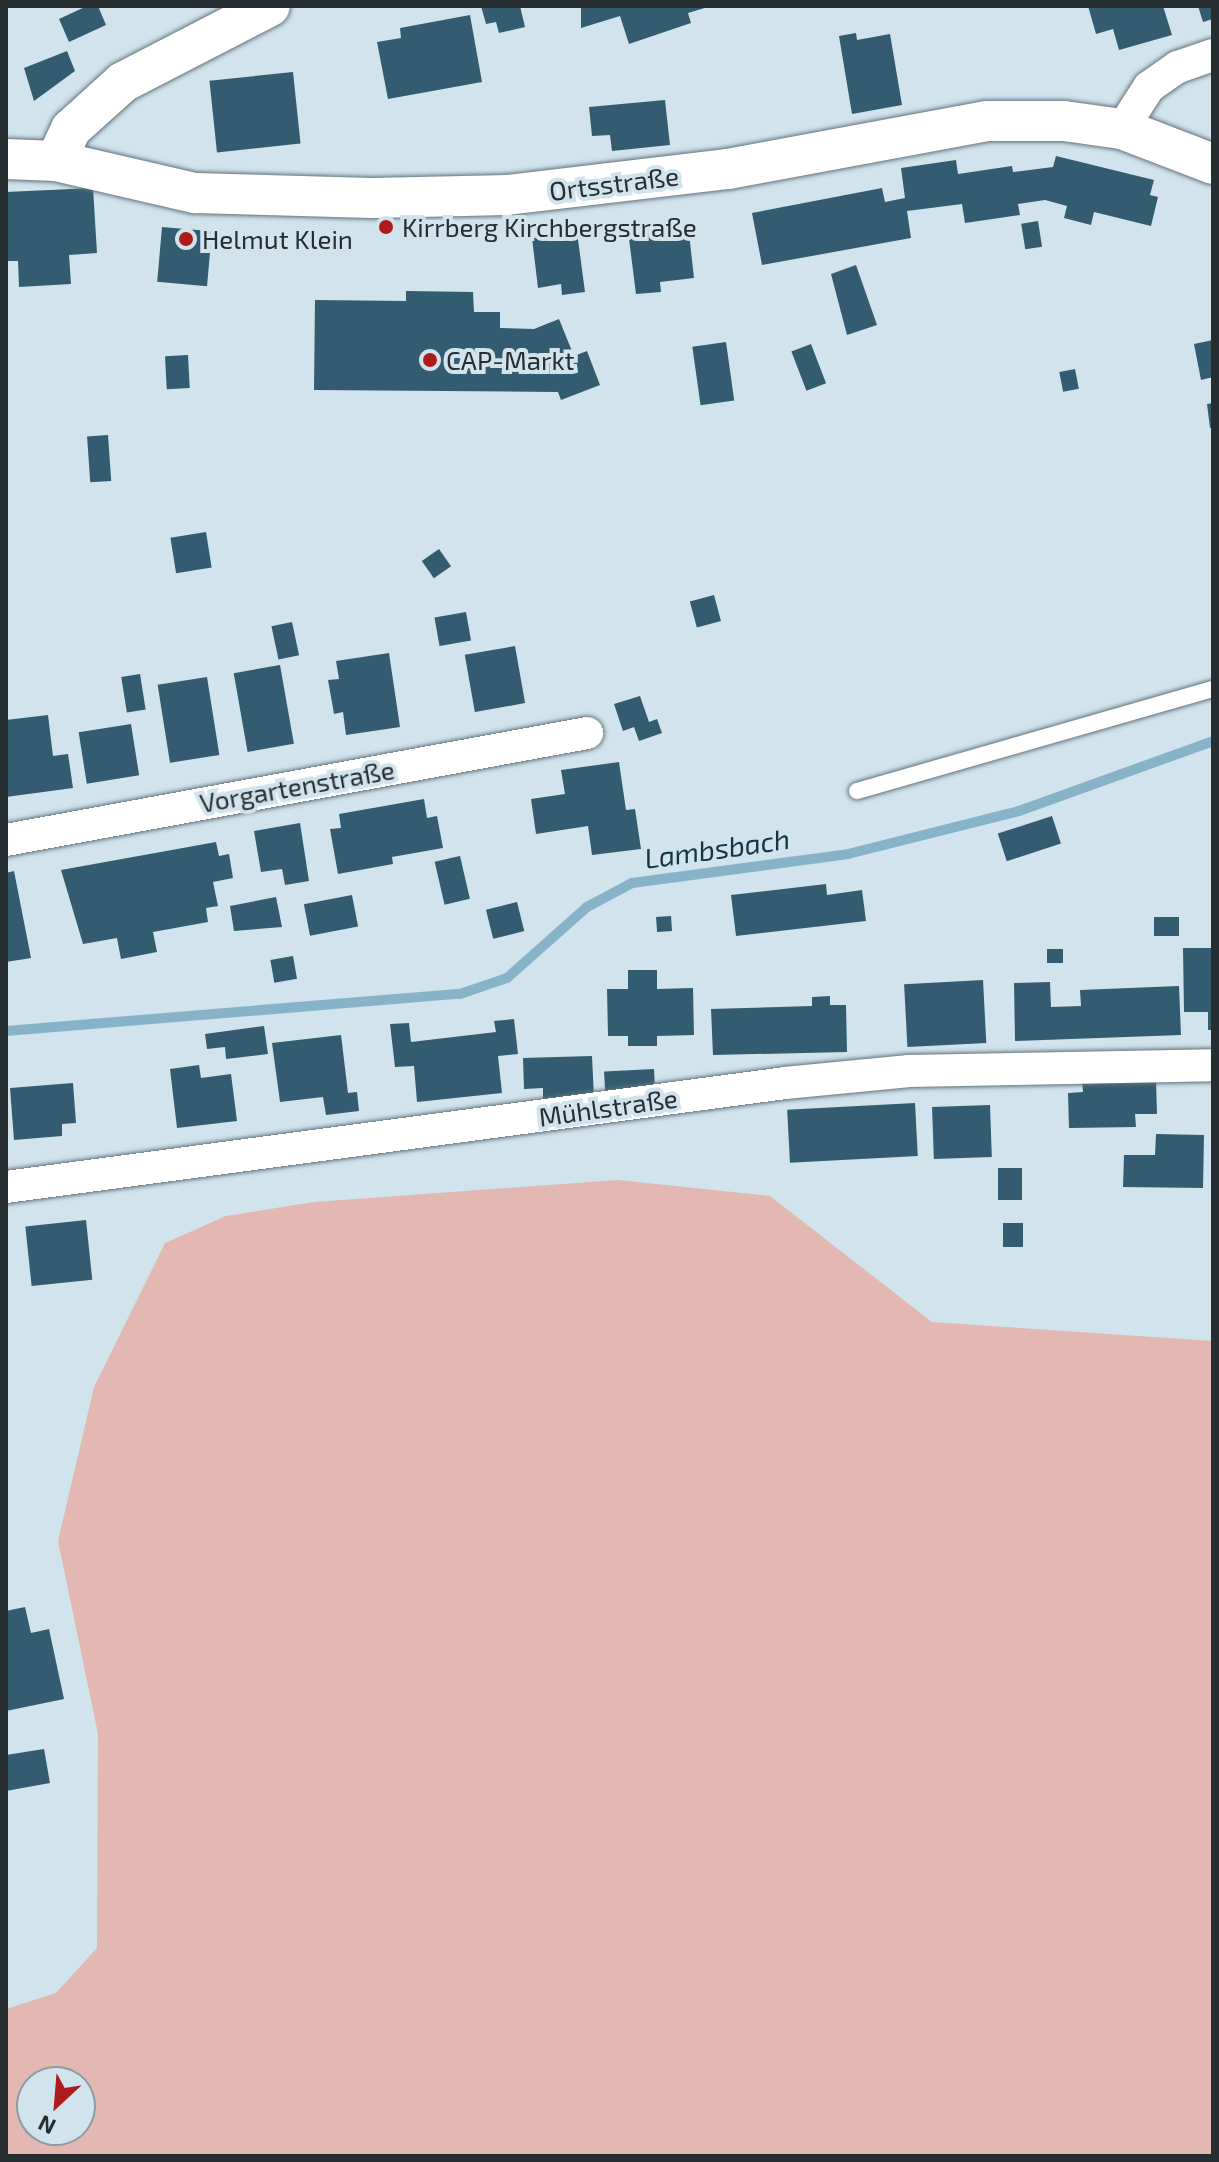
<!DOCTYPE html>
<meta charset="utf-8">
<style>
body{margin:0}
#map{position:relative;width:1219px;height:2162px;overflow:hidden;background:#d1e3ed;font-family:"Exo 2",sans-serif}
div>[style]{position:absolute}
.green>*{inset:0;background:#e4b8b2}
.stream>*{height:10px;margin:-5px;padding:0 5px;transform-origin:5px;border-radius:5px;background:#87b3c9}
.building>*{inset:0;background:#335c71;transform-origin:0 0}
.roads{filter:drop-shadow(0 0 2px #63737c) drop-shadow(0 0 2px #63737c)}
.service>*{height:16px;margin:-8px;padding:0 8px;transform-origin:8px;border-radius:8px;background:#fff}
.minor>*{height:32px;margin:-16px;padding:0 16px;transform-origin:16px;border-radius:16px;background:#fff}
.tertiary>*{height:40px;margin:-20px;padding:0 20px;transform-origin:20px;border-radius:20px;background:#fff}
.dots>*{width:22px;height:22px;translate:-50% -50%;box-sizing:border-box;border:4px solid #d1e3ed;border-radius:50%}
span{translate:-50% -50%;white-space:nowrap;text-align:center;line-height:1.15;-webkit-text-stroke:8px #d1e3ed;paint-order:stroke}
.street-label{font-size:26px;color:#272e31}
.poi-label{font-size:26px;color:#272e31}
.left{translate:0 -50%;text-align:left}
.water-label{font-size:28px;color:#103647;font-style:italic}
.frame{position:absolute;inset:0;border:8px solid #272e31;pointer-events:none}
.north{position:absolute;left:16px;top:2066px;width:80px;height:80px;box-sizing:border-box;background:#d1e3ed;border:2px solid #8d9ba2;border-radius:50%;rotate:206deg;font-size:22px;font-weight:700;line-height:32px;text-align:center;color:#272e31}
.north::after{content:'';display:block;margin:auto;width:28px;height:36px;background:#ad1b1c;clip-path:polygon(50% 0,100% 100%,50% 72%,0 100%)}
</style>
<div id="map">
<div class="green">
<i style="clip-path:polygon(evenodd,618px 1180px,770px 1196px,932px 1322px,1213px 1341px,1213px 2156px,6px 2156px,6px 2009px,56px 1993px,97px 1948px,98px 1734px,58px 1541px,94px 1387px,165px 1243px,226px 1216px,314px 1202px,618px 1180px,32px 2082px,80px 2082px,80px 2130px,32px 2130px,32px 2082px)"></i>
</div>
<div class="stream">
<i style="left:6px;top:1031px;width:456px;rotate:-4.7deg"></i>
<i style="left:460px;top:994px;width:50px;rotate:-18.8deg"></i>
<i style="left:507px;top:978px;width:107px;rotate:-41.6deg"></i>
<i style="left:587px;top:907px;width:51px;rotate:-28.1deg"></i>
<i style="left:632px;top:883px;width:218px;rotate:-7.6deg"></i>
<i style="left:848px;top:854px;width:176px;rotate:-14.1deg"></i>
<i style="left:1019px;top:811px;width:206px;rotate:-19.8deg"></i>
</div>
<div class="building">
<i style="clip-path:polygon(87px 6px,98px 6px,106px 25px,69px 42px,59px 19px)"></i>
<i style="clip-path:polygon(481px 6px,520px 6px,525px 27px,499px 33px,496px 22px,486px 24px)"></i>
<i style="clip-path:polygon(581px 6px,708px 6px,708px 7px,688px 13px,691px 23px,629px 44px,620px 16px,581px 28px)"></i>
<i style="clip-path:polygon(1088px 6px,1163px 6px,1172px 35px,1119px 50px,1113px 29px,1096px 34px)"></i>
<i style="clip-path:polygon(1198px 6px,1213px 6px,1213px 19px,1203px 22px)"></i>
<i style="clip-path:polygon(470px 15px,482px 82px,388px 99px,377px 42px,401px 38px,400px 28px)"></i>
<i style="clip-path:polygon(856px 33px,857px 40px,890px 34px,902px 105px,852px 114px,839px 36px)"></i>
<i style="clip-path:polygon(67px 51px,75px 71px,34px 101px,24px 68px)"></i>
<i style="left:293px;top:72px;width:72px;height:84px;rotate:84deg"></i>
<i style="clip-path:polygon(665px 100px,670px 145px,612px 151px,610px 135px,592px 136px,589px 107px)"></i>
<i style="clip-path:polygon(1056px 156px,1154px 180px,1150px 195px,1158px 197px,1151px 226px,1094px 212px,1091px 225px,1064px 218px,1067px 206px,1045px 200px,1018px 204px,1020px 215px,965px 223px,962px 204px,907px 211px,911px 238px,762px 265px,752px 213px,882px 188px,885px 202px,905px 198px,901px 168px,956px 160px,958px 174px,1012px 166px,1013px 172px,1053px 167px)"></i>
<i style="clip-path:polygon(93px 188px,97px 253px,69px 255px,71px 284px,19px 287px,18px 261px,6px 261px,6px 192px)"></i>
<i style="left:1038px;top:221px;width:26px;height:17px;rotate:81deg"></i>
<i style="clip-path:polygon(688px 224px,694px 278px,660px 282px,661px 292px,636px 294px,628px 231px)"></i>
<i style="left:162px;top:227px;width:50px;height:55px;rotate:5deg"></i>
<i style="clip-path:polygon(577px 232px,585px 292px,562px 295px,561px 284px,538px 288px,532px 238px)"></i>
<i style="clip-path:polygon(856px 265px,877px 325px,847px 335px,831px 274px)"></i>
<i style="clip-path:polygon(406px 291px,473px 292px,474px 312px,500px 312px,500px 328px,534px 329px,559px 319px,574px 356px,587px 351px,600px 385px,561px 400px,558px 392px,314px 390px,315px 300px,406px 301px)"></i>
<i style="clip-path:polygon(1213px 340px,1213px 377px,1201px 380px,1194px 344px)"></i>
<i style="left:726px;top:342px;width:59px;height:34px;rotate:82deg"></i>
<i style="left:811px;top:344px;width:42px;height:21px;rotate:69deg"></i>
<i style="left:188px;top:355px;width:33px;height:23px;rotate:87deg"></i>
<i style="left:1075px;top:369px;width:20px;height:16px;rotate:79deg"></i>
<i style="clip-path:polygon(1213px 403px,1213px 427px,1210px 428px,1207px 404px)"></i>
<i style="left:108px;top:435px;width:46px;height:21px;rotate:86deg"></i>
<i style="left:206px;top:532px;width:36px;height:36px;rotate:81deg"></i>
<i style="left:439px;top:549px;width:21px;height:21px;rotate:55deg"></i>
<i style="left:714px;top:595px;width:27px;height:25px;rotate:75deg"></i>
<i style="left:466px;top:612px;width:29px;height:32px;rotate:80deg"></i>
<i style="left:292px;top:622px;width:34px;height:21px;rotate:78deg"></i>
<i style="left:515px;top:646px;width:58px;height:51px;rotate:80deg"></i>
<i style="clip-path:polygon(389px 653px,400px 727px,346px 735px,343px 712px,334px 714px,328px 680px,339px 679px,336px 661px)"></i>
<i style="left:280px;top:665px;width:80px;height:47px;rotate:80deg"></i>
<i style="left:140px;top:674px;width:36px;height:19px;rotate:81deg"></i>
<i style="left:207px;top:677px;width:79px;height:50px;rotate:81deg"></i>
<i style="clip-path:polygon(640px 696px,649px 722px,657px 719px,662px 733px,639px 741px,634px 727px,623px 731px,614px 704px)"></i>
<i style="clip-path:polygon(48px 715px,53px 756px,68px 754px,73px 788px,6px 797px,6px 720px)"></i>
<i style="left:131px;top:724px;width:52px;height:53px;rotate:81deg"></i>
<i style="clip-path:polygon(619px 762px,626px 810px,635px 809px,641px 849px,592px 855px,588px 826px,536px 834px,531px 799px,565px 794px,561px 770px)"></i>
<i style="clip-path:polygon(424px 799px,427px 818px,437px 816px,443px 848px,392px 857px,393px 864px,338px 874px,330px 829px,341px 828px,339px 814px)"></i>
<i style="left:1052px;top:816px;width:29px;height:57px;rotate:72deg"></i>
<i style="clip-path:polygon(300px 823px,309px 881px,285px 885px,282px 869px,261px 872px,254px 831px)"></i>
<i style="clip-path:polygon(216px 842px,219px 856px,229px 854px,233px 878px,213px 882px,218px 906px,206px 908px,208px 922px,153px 932px,157px 952px,121px 959px,117px 938px,83px 944px,61px 870px)"></i>
<i style="left:460px;top:856px;width:44px;height:26px;rotate:77deg"></i>
<i style="clip-path:polygon(14px 871px,31px 958px,6px 962px,6px 873px)"></i>
<i style="clip-path:polygon(826px 884px,827px 895px,862px 890px,866px 921px,736px 936px,731px 895px)"></i>
<i style="left:352px;top:895px;width:32px;height:49px;rotate:79deg"></i>
<i style="clip-path:polygon(276px 897px,282px 927px,234px 931px,230px 906px)"></i>
<i style="left:517px;top:902px;width:30px;height:32px;rotate:76deg"></i>
<i style="left:671px;top:916px;width:15px;height:15px;rotate:86deg"></i>
<i style="left:1154px;top:917px;width:25px;height:19px"></i>
<i style="clip-path:polygon(1183px 948px,1213px 948px,1213px 1030px,1208px 1030px,1208px 1012px,1184px 1012px)"></i>
<i style="left:1047px;top:949px;width:16px;height:14px"></i>
<i style="left:293px;top:956px;width:23px;height:23px;rotate:80deg"></i>
<i style="clip-path:polygon(628px 970px,657px 970px,657px 989px,693px 988px,694px 1035px,657px 1036px,657px 1046px,628px 1046px,628px 1036px,608px 1036px,607px 989px,628px 989px)"></i>
<i style="left:983px;top:980px;width:63px;height:79px;rotate:87deg"></i>
<i style="clip-path:polygon(1050px 982px,1051px 1007px,1081px 1006px,1080px 990px,1179px 986px,1181px 1035px,1015px 1041px,1014px 983px)"></i>
<i style="clip-path:polygon(830px 996px,830px 1005px,846px 1005px,847px 1052px,713px 1055px,711px 1009px,812px 1006px,812px 997px)"></i>
<i style="clip-path:polygon(514px 1019px,518px 1054px,498px 1056px,502px 1093px,417px 1102px,414px 1066px,395px 1067px,390px 1024px,409px 1023px,411px 1042px,496px 1032px,494px 1021px)"></i>
<i style="clip-path:polygon(264px 1026px,268px 1054px,226px 1059px,225px 1047px,207px 1049px,205px 1034px)"></i>
<i style="clip-path:polygon(341px 1035px,348px 1093px,357px 1092px,359px 1111px,326px 1115px,323px 1097px,280px 1102px,272px 1043px)"></i>
<i style="clip-path:polygon(592px 1056px,594px 1097px,543px 1099px,543px 1088px,524px 1089px,523px 1058px)"></i>
<i style="clip-path:polygon(199px 1065px,201px 1078px,231px 1074px,237px 1121px,177px 1128px,170px 1069px)"></i>
<i style="left:654px;top:1069px;width:22px;height:50px;rotate:87deg"></i>
<i style="clip-path:polygon(1156px 1079px,1157px 1114px,1135px 1114px,1136px 1127px,1069px 1128px,1068px 1093px,1083px 1092px,1082px 1080px)"></i>
<i style="clip-path:polygon(73px 1083px,76px 1123px,62px 1124px,62px 1136px,14px 1140px,10px 1088px)"></i>
<i style="left:915px;top:1103px;width:53px;height:128px;rotate:87deg"></i>
<i style="left:990px;top:1105px;width:52px;height:58px;rotate:88deg"></i>
<i style="clip-path:polygon(1156px 1134px,1204px 1135px,1203px 1188px,1123px 1187px,1124px 1155px,1155px 1155px)"></i>
<i style="left:998px;top:1168px;width:24px;height:32px"></i>
<i style="left:86px;top:1220px;width:60px;height:61px;rotate:84deg"></i>
<i style="left:1003px;top:1223px;width:20px;height:24px"></i>
<i style="clip-path:polygon(25px 1607px,31px 1633px,49px 1629px,64px 1699px,6px 1711px,6px 1611px)"></i>
<i style="clip-path:polygon(44px 1749px,50px 1783px,6px 1791px,6px 1755px)"></i>
</div>
<div class="roads">
<div class="service">
<i style="left:857px;top:791px;width:370px;rotate:-16deg"></i>
</div>
<div class="minor">
<i style="left:1122px;top:129px;width:50px;rotate:-57.3deg"></i>
<i style="left:1149px;top:87px;width:35px;rotate:-35deg"></i>
<i style="left:1178px;top:67px;width:37px;rotate:-19deg"></i>
<i style="left:6px;top:840px;width:591px;rotate:-10.43deg"></i>
<i style="left:6px;top:1187px;width:786px;rotate:-7.6deg"></i>
<i style="left:785px;top:1083px;width:125px;rotate:-5.5deg"></i>
<i style="left:909px;top:1071px;width:304px;rotate:-1.1deg"></i>
</div>
<div class="tertiary">
<i style="left:6px;top:159px;width:50px;rotate:2.3deg"></i>
<i style="left:56px;top:161px;width:143px;rotate:13deg"></i>
<i style="left:195px;top:193px;width:177px;rotate:1.6deg"></i>
<i style="left:372px;top:198px;width:135px;rotate:-1.3deg"></i>
<i style="left:507px;top:195px;width:223px;rotate:-6.7deg"></i>
<i style="left:728px;top:169px;width:262px;rotate:-10.5deg"></i>
<i style="left:986px;top:121px;width:78px"></i>
<i style="left:1064px;top:121px;width:59px;rotate:7.9deg"></i>
<i style="left:1122px;top:129px;width:97px;rotate:21deg"></i>
<i style="left:56px;top:161px;width:35px;rotate:-65deg"></i>
<i style="left:71px;top:129px;width:70px;rotate:-42.1deg"></i>
<i style="left:123px;top:82px;width:165px;rotate:-27.3deg"></i>
</div>
</div>
<div class="dots">
<i style="left:386px;top:227px;background:#ad1b1c"></i>
<i style="left:186px;top:239px;background:#ad1b1c"></i>
<i style="left:430px;top:360px;background:#ad1b1c"></i>
</div>
<div class="street-label">
<span style="left:614px;top:183px;rotate:-7deg">Ortsstraße</span>
<span style="left:297px;top:786px;rotate:-10deg">Vorgartenstraße</span>
<span style="left:608px;top:1107px;rotate:-8deg">Mühlstraße</span>
</div>
<div class="poi-label">
<span class="left" style="left:402px;top:227px">Kirrberg Kirchbergstraße</span>
<span class="left" style="left:202px;top:239px">Helmut Klein</span>
<span class="left" style="left:446px;top:360px">CAP-Markt</span>
</div>
<div class="water-label">
<span style="left:717px;top:848px;rotate:-8deg">Lambsbach</span>
</div>
<div class="frame"></div>
<div class="north">N</div>
</div>
